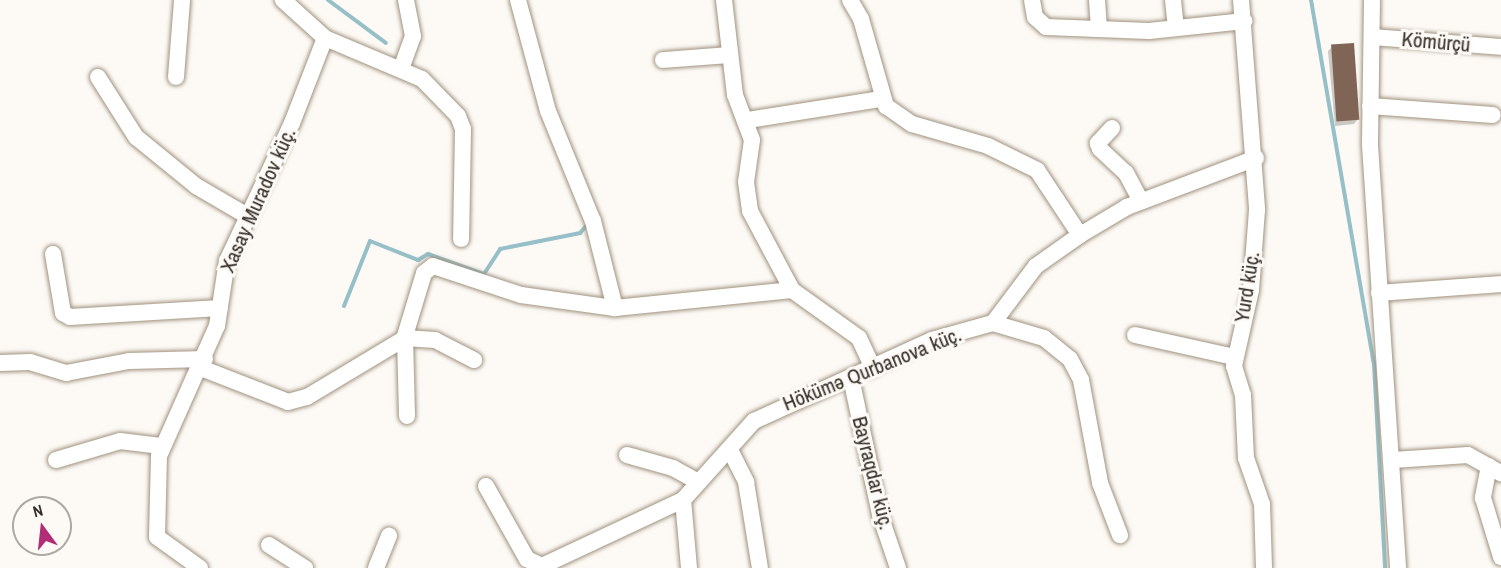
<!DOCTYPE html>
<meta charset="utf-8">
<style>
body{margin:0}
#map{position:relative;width:1501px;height:568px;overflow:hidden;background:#fdfaf6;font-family:"Archivo Narrow",sans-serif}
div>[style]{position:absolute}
.shadow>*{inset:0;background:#0003}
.stream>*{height:4px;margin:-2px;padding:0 2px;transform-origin:2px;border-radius:2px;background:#97bfc7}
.building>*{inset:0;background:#806455;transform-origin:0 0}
.roads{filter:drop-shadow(0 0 2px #a0927e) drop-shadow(0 0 2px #a0927e)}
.minor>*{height:16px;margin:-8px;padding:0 8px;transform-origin:8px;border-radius:8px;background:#fff}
span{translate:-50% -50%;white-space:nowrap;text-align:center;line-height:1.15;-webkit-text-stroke:6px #fdfaf6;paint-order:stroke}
.street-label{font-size:21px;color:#352e27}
.north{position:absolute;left:12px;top:496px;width:60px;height:60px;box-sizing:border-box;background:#fdfaf6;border:2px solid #ada8a3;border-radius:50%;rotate:345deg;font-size:16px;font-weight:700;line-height:24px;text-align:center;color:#352e27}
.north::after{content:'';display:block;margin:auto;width:21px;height:27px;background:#b12d76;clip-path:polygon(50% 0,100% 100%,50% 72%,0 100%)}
</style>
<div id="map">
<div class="shadow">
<i style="clip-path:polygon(1332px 47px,1358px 119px,1354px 124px,1335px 126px,1328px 51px)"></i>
</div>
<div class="stream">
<i style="left:328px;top:0;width:72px;rotate:36.6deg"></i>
<i style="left:1311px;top:0;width:368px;rotate:80.2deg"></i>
<i style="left:1374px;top:363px;width:205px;rotate:86.9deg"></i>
<i style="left:344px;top:306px;width:70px;rotate:-68.2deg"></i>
<i style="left:370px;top:241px;width:52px;rotate:21.6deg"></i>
<i style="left:418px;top:260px;width:12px;rotate:-31deg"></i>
<i style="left:428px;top:254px;width:59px;rotate:19.7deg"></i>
<i style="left:484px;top:274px;width:30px;rotate:-57deg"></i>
<i style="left:500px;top:249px;width:82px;rotate:-11.3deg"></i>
<i style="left:580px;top:233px;width:11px;rotate:-49deg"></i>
</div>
<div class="building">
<i style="left:1354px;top:43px;width:77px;height:23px;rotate:86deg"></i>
</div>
<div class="roads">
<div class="minor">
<i style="left:518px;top:0;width:115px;rotate:74.9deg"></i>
<i style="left:548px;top:111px;width:119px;rotate:67.8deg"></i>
<i style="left:593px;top:221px;width:90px;rotate:75.8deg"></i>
<i style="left:724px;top:0;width:96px;rotate:83.4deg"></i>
<i style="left:735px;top:95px;width:48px;rotate:69.3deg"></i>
<i style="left:752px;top:140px;width:42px;rotate:98.1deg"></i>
<i style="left:746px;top:182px;width:29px;rotate:82deg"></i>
<i style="left:750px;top:211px;width:89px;rotate:62deg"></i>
<i style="left:792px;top:290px;width:82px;rotate:35.6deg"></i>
<i style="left:859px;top:338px;width:33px;rotate:65deg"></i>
<i style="left:850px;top:0;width:22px;rotate:60deg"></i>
<i style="left:861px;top:19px;width:91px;rotate:74deg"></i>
<i style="left:886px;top:106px;width:32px;rotate:35deg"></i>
<i style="left:912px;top:124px;width:79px;rotate:16.1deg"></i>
<i style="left:988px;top:146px;width:55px;rotate:26.1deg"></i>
<i style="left:1037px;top:170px;width:78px;rotate:56.5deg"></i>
<i style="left:1032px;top:0;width:17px;rotate:80deg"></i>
<i style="left:1035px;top:17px;width:15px;rotate:42deg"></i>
<i style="left:1046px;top:27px;width:103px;rotate:2.2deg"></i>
<i style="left:1149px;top:31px;width:96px;rotate:-6deg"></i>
<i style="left:1097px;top:0;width:27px;rotate:86deg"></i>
<i style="left:1173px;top:0;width:28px;rotate:84deg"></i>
<i style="left:1241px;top:0;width:211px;rotate:85.6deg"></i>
<i style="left:1257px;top:210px;width:80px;rotate:94.3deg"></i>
<i style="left:1251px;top:290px;width:78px;rotate:102.6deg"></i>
<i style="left:1234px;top:366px;width:30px;rotate:73deg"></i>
<i style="left:1243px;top:395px;width:63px;rotate:87.3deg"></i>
<i style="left:1246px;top:458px;width:49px;rotate:70.8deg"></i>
<i style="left:1262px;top:504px;width:64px;rotate:88.2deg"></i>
<i style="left:1372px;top:0;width:145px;rotate:90.8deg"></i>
<i style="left:1370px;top:145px;width:424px;rotate:86.2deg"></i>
<i style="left:1372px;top:37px;width:129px;rotate:4.4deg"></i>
<i style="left:325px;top:38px;width:105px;rotate:22.9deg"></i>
<i style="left:422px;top:79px;width:52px;rotate:45.8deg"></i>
<i style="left:458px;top:116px;width:14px;rotate:69deg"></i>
<i style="left:463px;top:129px;width:110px;rotate:91deg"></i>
<i style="left:663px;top:60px;width:65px;rotate:-4.4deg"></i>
<i style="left:401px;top:69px;width:35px;rotate:-70deg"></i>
<i style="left:413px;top:36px;width:37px;rotate:-101deg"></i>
<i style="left:98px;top:77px;width:71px;rotate:57.7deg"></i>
<i style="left:136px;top:137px;width:77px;rotate:39.2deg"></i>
<i style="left:196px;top:186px;width:61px;rotate:30.3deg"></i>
<i style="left:176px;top:77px;width:77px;rotate:-85.5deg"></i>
<i style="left:1370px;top:106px;width:123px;rotate:4.2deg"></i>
<i style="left:748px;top:120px;width:135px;rotate:-9deg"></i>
<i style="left:1112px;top:128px;width:21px;rotate:133deg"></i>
<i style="left:1098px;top:143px;width:6px;rotate:72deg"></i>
<i style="left:1100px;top:149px;width:35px;rotate:43deg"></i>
<i style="left:1126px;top:173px;width:32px;rotate:62deg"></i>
<i style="left:53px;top:254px;width:60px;rotate:80.4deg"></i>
<i style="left:63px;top:313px;width:8px;rotate:30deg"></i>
<i style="left:70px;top:317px;width:150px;rotate:-3.4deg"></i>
<i style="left:1379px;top:293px;width:122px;rotate:-4.2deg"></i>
<i style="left:993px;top:323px;width:53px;rotate:16.4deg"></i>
<i style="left:1044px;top:338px;width:33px;rotate:39deg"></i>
<i style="left:1070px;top:359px;width:24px;rotate:62deg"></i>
<i style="left:1081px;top:380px;width:105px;rotate:79.5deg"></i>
<i style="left:1100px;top:483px;width:56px;rotate:69deg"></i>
<i style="left:1135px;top:335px;width:101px;rotate:12.5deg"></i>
<i style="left:405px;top:338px;width:78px;rotate:88.5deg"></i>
<i style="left:404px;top:339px;width:69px;rotate:-73.1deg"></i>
<i style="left:424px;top:273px;width:11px;rotate:-38deg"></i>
<i style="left:433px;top:266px;width:93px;rotate:18.2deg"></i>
<i style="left:521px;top:295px;width:95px;rotate:7.9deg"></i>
<i style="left:615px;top:308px;width:178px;rotate:-5.8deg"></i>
<i style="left:0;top:363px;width:30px;rotate:-2deg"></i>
<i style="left:30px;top:362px;width:38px;rotate:17deg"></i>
<i style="left:66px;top:373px;width:64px;rotate:-10.8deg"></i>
<i style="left:129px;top:361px;width:76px;rotate:-1.5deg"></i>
<i style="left:201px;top:368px;width:93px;rotate:21.3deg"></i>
<i style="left:288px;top:402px;width:20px;rotate:-15deg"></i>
<i style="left:307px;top:397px;width:114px;rotate:-31deg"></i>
<i style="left:405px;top:338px;width:30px;rotate:4deg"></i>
<i style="left:435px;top:340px;width:44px;rotate:27.1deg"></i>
<i style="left:851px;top:378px;width:140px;rotate:78deg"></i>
<i style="left:880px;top:515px;width:56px;rotate:71.2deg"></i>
<i style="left:730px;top:450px;width:36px;rotate:63deg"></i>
<i style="left:746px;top:482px;width:87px;rotate:80.8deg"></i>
<i style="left:627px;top:455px;width:48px;rotate:15.8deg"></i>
<i style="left:673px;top:468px;width:29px;rotate:29deg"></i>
<i style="left:56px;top:460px;width:67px;rotate:-16.5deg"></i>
<i style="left:120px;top:441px;width:41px;rotate:7deg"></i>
<i style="left:1393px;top:460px;width:75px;rotate:-3.8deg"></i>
<i style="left:1468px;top:455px;width:38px;rotate:29deg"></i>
<i style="left:1489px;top:466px;width:33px;rotate:101deg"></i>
<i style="left:1483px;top:498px;width:62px;rotate:73deg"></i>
<i style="left:486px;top:486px;width:84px;rotate:60.7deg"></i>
<i style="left:527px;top:559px;width:17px;rotate:25deg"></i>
<i style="left:542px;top:566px;width:156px;rotate:-25.1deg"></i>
<i style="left:269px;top:545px;width:43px;rotate:32.6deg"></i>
<i style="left:200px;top:568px;width:53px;rotate:-144.2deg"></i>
<i style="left:157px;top:537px;width:81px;rotate:-88.6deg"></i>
<i style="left:159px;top:456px;width:142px;rotate:-66deg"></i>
<i style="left:217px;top:326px;width:66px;rotate:-81.3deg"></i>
<i style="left:227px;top:261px;width:153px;rotate:-64.8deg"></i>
<i style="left:292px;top:123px;width:91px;rotate:-68.8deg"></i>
<i style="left:325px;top:38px;width:57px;rotate:-137.9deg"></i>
<i style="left:376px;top:568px;width:35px;rotate:-68deg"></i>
<i style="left:689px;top:568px;width:68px;rotate:-95deg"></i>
<i style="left:683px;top:500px;width:106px;rotate:-48.1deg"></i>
<i style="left:754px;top:421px;width:196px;rotate:-24.5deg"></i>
<i style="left:932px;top:340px;width:63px;rotate:-15.6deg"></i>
<i style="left:993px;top:323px;width:71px;rotate:-53deg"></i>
<i style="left:1036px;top:266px;width:54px;rotate:-35.2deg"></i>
<i style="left:1080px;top:235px;width:55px;rotate:-30.8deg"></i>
<i style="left:1127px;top:207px;width:138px;rotate:-20.8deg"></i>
</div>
</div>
<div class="street-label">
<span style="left:1436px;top:42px;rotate:5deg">Kömürçü</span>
<span style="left:258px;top:200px;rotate:-66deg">Xasay Muradov küç.</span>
<span style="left:1247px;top:287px;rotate:-81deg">Yurd küç.</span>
<span style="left:872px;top:369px;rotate:-22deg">Hökümə Qurbanova küç.</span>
<span style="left:873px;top:473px;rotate:76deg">Bayraqdar küç.</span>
</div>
<div class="north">N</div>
</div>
